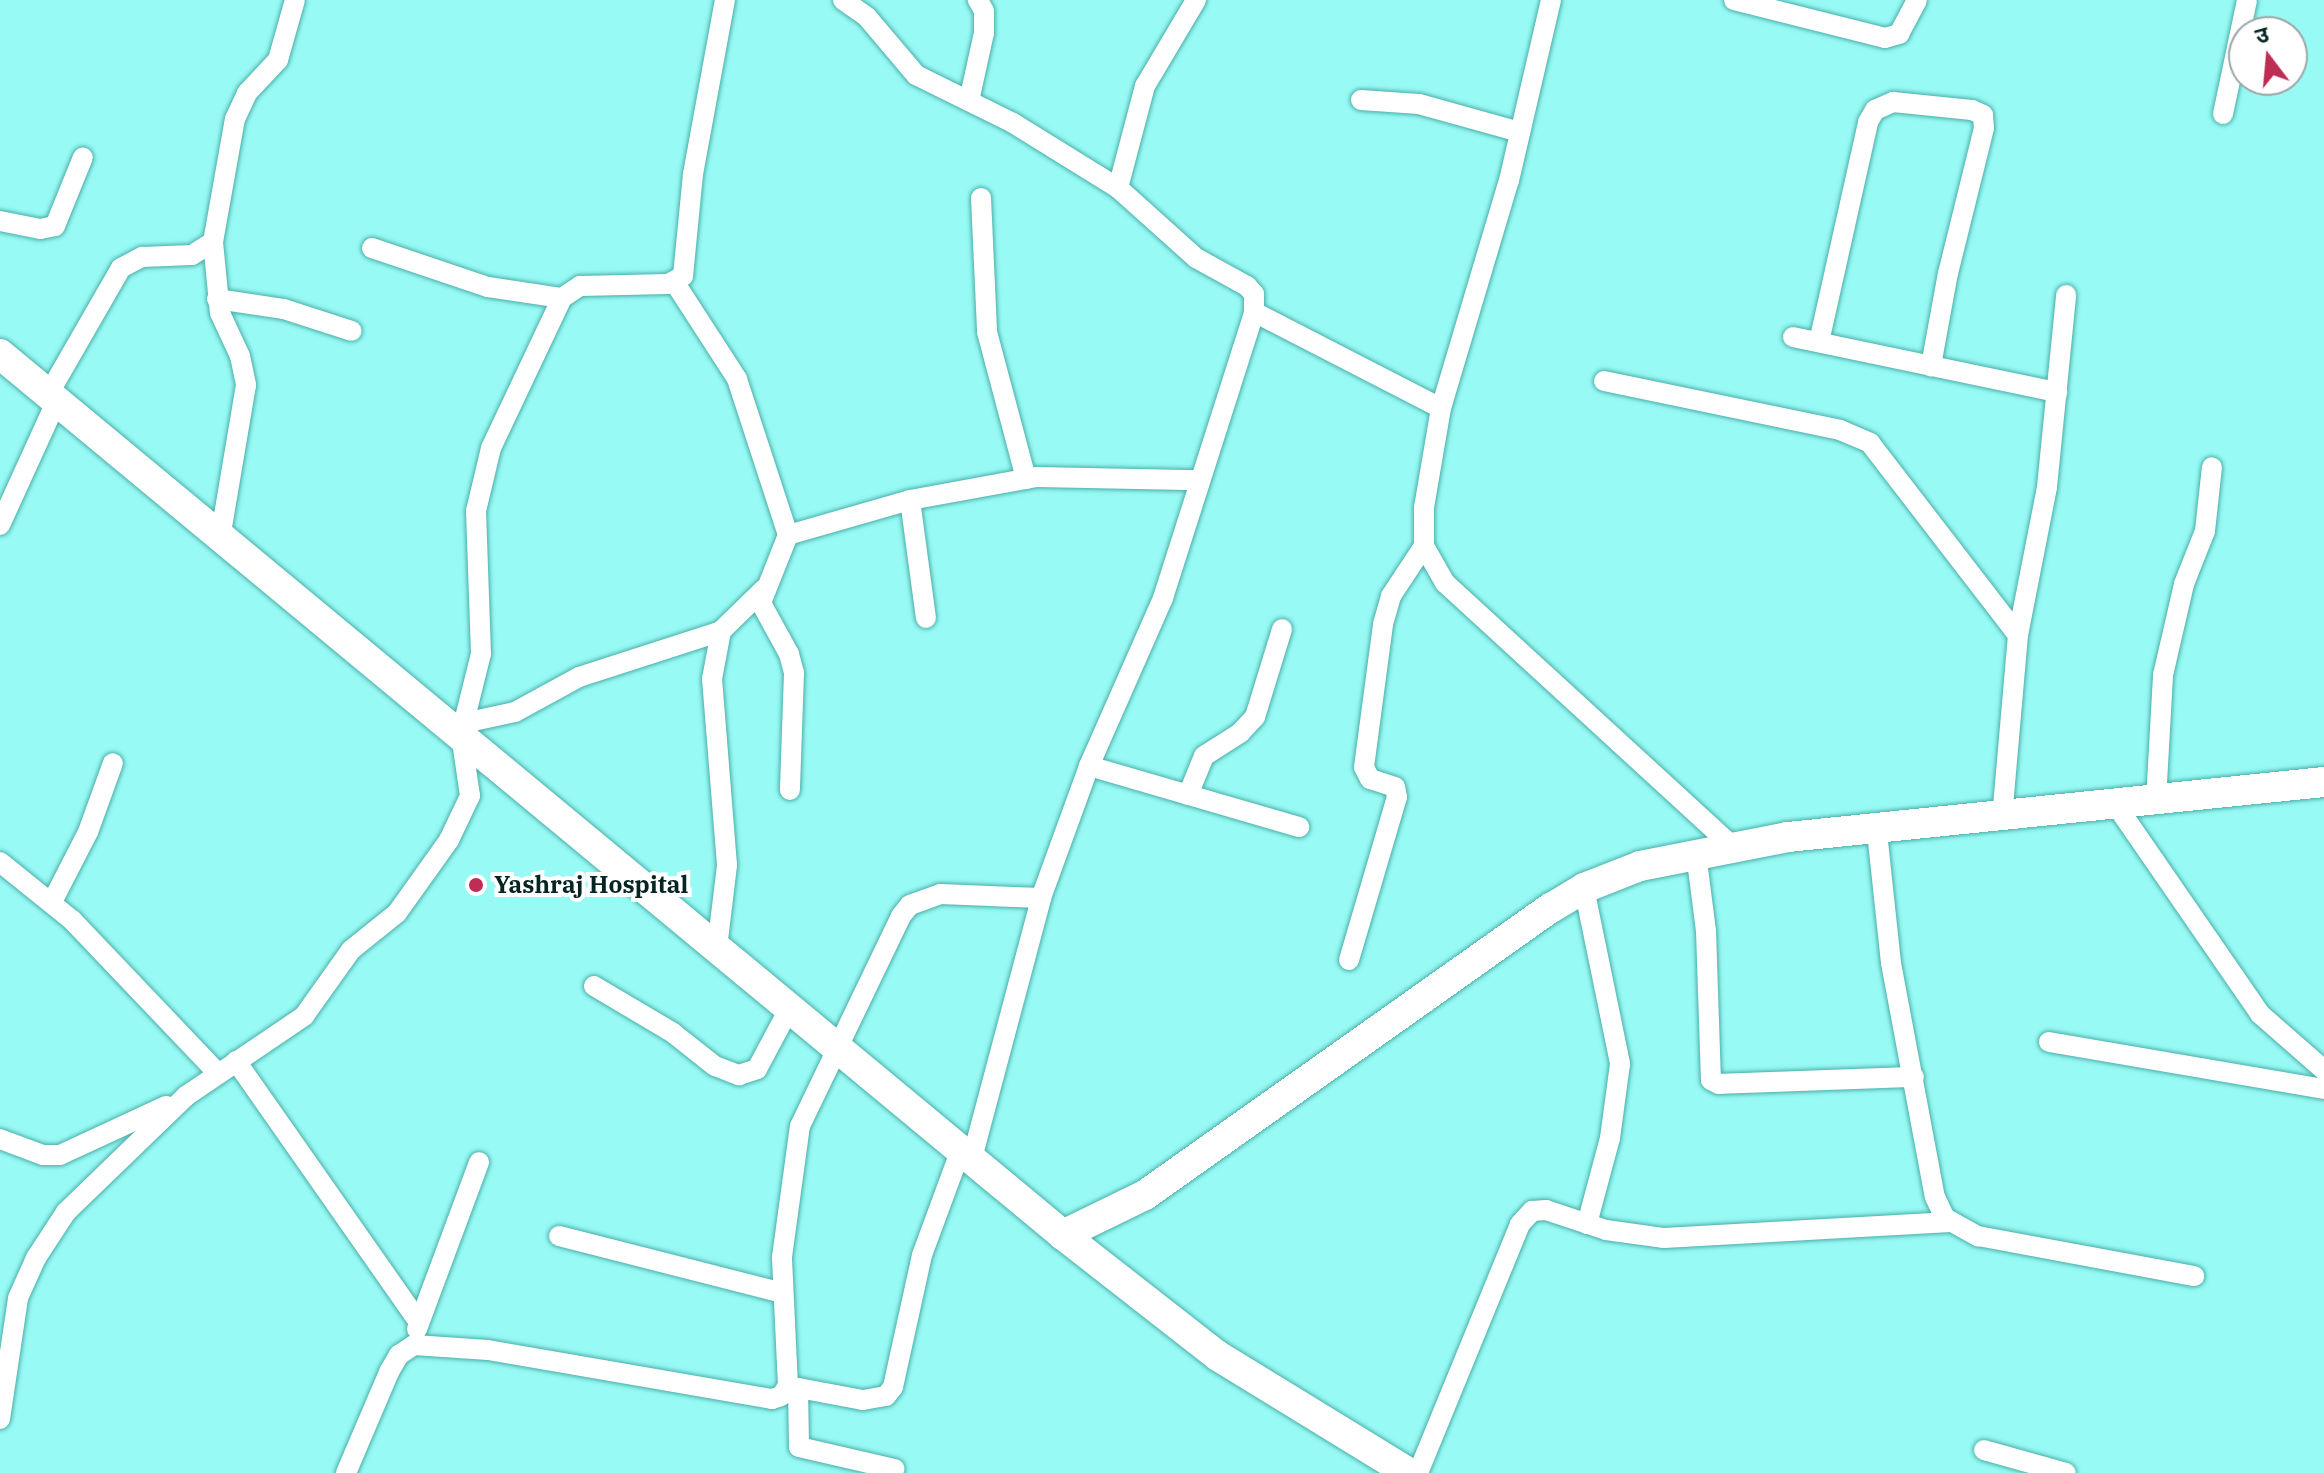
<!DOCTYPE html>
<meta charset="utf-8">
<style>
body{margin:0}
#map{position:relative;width:2324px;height:1473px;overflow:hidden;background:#98faf4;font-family:"IBM Plex Serif","Noto Sans Devanagari",serif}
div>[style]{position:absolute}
.roads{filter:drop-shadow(0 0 2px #4aaea9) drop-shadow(0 0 2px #4aaea9)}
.minor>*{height:20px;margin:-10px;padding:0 10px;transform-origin:10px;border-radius:10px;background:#fff}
.secondary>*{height:30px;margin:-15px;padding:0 15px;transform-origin:15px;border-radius:15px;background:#fff}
.dots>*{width:22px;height:22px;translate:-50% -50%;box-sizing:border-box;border:4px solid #fff;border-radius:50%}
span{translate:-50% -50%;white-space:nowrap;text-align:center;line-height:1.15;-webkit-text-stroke:8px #fff;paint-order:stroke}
.poi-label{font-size:24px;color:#042523;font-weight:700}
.left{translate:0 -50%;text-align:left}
.north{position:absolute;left:2228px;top:16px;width:80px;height:80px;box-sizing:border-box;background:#fff;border:2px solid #9ba8a7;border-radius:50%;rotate:344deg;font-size:22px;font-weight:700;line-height:32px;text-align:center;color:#042523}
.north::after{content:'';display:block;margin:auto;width:28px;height:36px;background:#be2e54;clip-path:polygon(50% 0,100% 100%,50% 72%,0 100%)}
</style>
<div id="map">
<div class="roads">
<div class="minor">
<i style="left:843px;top:0;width:29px;rotate:35deg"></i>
<i style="left:867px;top:17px;width:76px;rotate:49.8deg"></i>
<i style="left:916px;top:75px;width:108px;rotate:26.3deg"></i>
<i style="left:1013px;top:123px;width:123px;rotate:31.8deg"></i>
<i style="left:1118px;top:188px;width:105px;rotate:41.9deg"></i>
<i style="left:1196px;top:258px;width:58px;rotate:28.8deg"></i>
<i style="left:1247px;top:286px;width:11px;rotate:49deg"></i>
<i style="left:1254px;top:294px;width:18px;rotate:90deg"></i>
<i style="left:1551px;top:0;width:185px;rotate:103.1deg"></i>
<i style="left:1509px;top:180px;width:238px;rotate:106.6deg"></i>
<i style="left:1441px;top:408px;width:100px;rotate:99.7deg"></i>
<i style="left:1424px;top:507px;width:39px;rotate:90deg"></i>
<i style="left:1424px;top:546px;width:43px;rotate:60.4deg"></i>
<i style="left:1445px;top:583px;width:388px;rotate:42.5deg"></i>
<i style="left:1734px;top:0;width:156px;rotate:14.1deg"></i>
<i style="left:1885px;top:38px;width:15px;rotate:-16deg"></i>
<i style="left:1899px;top:34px;width:38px;rotate:-62deg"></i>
<i style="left:1361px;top:100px;width:58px;rotate:3.9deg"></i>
<i style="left:1419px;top:104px;width:105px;rotate:15.5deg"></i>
<i style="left:969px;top:101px;width:70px;rotate:-77.6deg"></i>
<i style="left:984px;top:33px;width:22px;rotate:-90deg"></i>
<i style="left:984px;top:11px;width:13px;rotate:-119deg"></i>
<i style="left:2223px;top:114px;width:116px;rotate:-78.1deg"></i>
<i style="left:1118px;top:188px;width:106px;rotate:-75.2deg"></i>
<i style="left:1145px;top:86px;width:100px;rotate:-59.3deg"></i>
<i style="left:981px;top:198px;width:134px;rotate:87.4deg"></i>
<i style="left:987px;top:332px;width:152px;rotate:75.1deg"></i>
<i style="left:0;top:221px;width:41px;rotate:11.3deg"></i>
<i style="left:40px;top:229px;width:15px;rotate:-11deg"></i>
<i style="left:55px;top:226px;width:74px;rotate:-67.9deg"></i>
<i style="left:213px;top:242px;width:71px;rotate:84.4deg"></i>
<i style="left:220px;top:313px;width:47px;rotate:65.1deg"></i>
<i style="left:240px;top:356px;width:30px;rotate:78deg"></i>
<i style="left:246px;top:385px;width:150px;rotate:99.6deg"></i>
<i style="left:372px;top:248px;width:122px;rotate:18.6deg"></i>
<i style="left:488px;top:287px;width:75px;rotate:8.5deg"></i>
<i style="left:675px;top:283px;width:114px;rotate:57.1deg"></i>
<i style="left:737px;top:379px;width:164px;rotate:71.9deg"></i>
<i style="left:788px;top:535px;width:127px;rotate:-16deg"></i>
<i style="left:910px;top:500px;width:129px;rotate:-10.3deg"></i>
<i style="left:1037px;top:477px;width:163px;rotate:1.1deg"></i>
<i style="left:217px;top:299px;width:68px;rotate:8.5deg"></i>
<i style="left:284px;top:309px;width:71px;rotate:17.9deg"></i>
<i style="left:1793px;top:337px;width:270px;rotate:11.8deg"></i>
<i style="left:1819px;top:342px;width:225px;rotate:-77.4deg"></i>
<i style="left:1868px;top:122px;width:14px;rotate:-60deg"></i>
<i style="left:1875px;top:110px;width:20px;rotate:-24deg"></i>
<i style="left:1893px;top:102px;width:79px;rotate:5.8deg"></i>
<i style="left:1972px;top:110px;width:12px;rotate:24deg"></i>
<i style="left:1983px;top:115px;width:13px;rotate:86deg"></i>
<i style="left:1984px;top:128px;width:149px;rotate:103.9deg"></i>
<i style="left:1948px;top:273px;width:95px;rotate:100.4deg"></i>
<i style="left:1604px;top:381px;width:241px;rotate:11.7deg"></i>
<i style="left:1840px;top:430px;width:33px;rotate:23deg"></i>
<i style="left:1870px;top:443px;width:242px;rotate:52.4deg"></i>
<i style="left:49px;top:393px;width:144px;rotate:-60.1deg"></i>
<i style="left:121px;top:268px;width:24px;rotate:-28deg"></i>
<i style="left:142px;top:257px;width:50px;rotate:-2.3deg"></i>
<i style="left:192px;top:255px;width:25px;rotate:-32deg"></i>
<i style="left:213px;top:242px;width:125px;rotate:-79.9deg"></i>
<i style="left:235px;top:119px;width:29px;rotate:-65deg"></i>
<i style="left:247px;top:93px;width:45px;rotate:-46.8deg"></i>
<i style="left:278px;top:60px;width:62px;rotate:-74.2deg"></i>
<i style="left:910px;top:500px;width:119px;rotate:82.3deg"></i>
<i style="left:0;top:525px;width:137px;rotate:-65.5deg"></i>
<i style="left:788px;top:535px;width:73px;rotate:111.7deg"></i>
<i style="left:761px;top:603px;width:58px;rotate:61.2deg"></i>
<i style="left:789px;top:654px;width:20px;rotate:75deg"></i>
<i style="left:794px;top:673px;width:117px;rotate:92deg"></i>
<i style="left:464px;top:723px;width:52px;rotate:-12.2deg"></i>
<i style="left:515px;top:712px;width:73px;rotate:-28.7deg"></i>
<i style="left:579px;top:677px;width:149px;rotate:-17.9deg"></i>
<i style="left:721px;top:631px;width:60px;rotate:-44.3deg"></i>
<i style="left:1089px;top:766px;width:219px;rotate:16.2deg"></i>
<i style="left:1188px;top:795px;width:42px;rotate:-67.7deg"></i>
<i style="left:1204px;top:756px;width:43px;rotate:-32.6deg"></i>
<i style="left:1240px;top:733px;width:22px;rotate:-47deg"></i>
<i style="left:1255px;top:717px;width:92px;rotate:-72.9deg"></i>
<i style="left:2156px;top:801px;width:126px;rotate:-86.8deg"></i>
<i style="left:2163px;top:675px;width:93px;rotate:-77deg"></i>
<i style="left:2184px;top:584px;width:57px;rotate:-68.4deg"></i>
<i style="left:2205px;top:531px;width:64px;rotate:-83.8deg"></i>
<i style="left:2116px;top:805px;width:254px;rotate:55.4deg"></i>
<i style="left:2260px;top:1014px;width:85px;rotate:41.2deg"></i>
<i style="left:2002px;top:818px;width:184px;rotate:-85deg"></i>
<i style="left:2018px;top:635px;width:151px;rotate:-78.9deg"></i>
<i style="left:2047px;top:487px;width:193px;rotate:-84.3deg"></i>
<i style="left:1877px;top:832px;width:132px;rotate:83.9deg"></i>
<i style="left:1891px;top:963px;width:238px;rotate:79.4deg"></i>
<i style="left:1935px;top:1197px;width:23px;rotate:65deg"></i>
<i style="left:1945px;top:1218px;width:38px;rotate:29deg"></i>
<i style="left:1978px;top:1236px;width:220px;rotate:10.5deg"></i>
<i style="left:1696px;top:853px;width:79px;rotate:82.7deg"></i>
<i style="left:1706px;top:931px;width:149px;rotate:88.1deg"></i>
<i style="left:1711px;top:1080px;width:9px;rotate:27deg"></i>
<i style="left:1719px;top:1084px;width:195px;rotate:-2.1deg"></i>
<i style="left:0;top:862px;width:92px;rotate:38.9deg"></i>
<i style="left:72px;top:920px;width:210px;rotate:46.4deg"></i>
<i style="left:1584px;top:888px;width:180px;rotate:78.4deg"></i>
<i style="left:1620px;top:1064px;width:75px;rotate:97.7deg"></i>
<i style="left:1610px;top:1138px;width:89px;rotate:105deg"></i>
<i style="left:52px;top:902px;width:79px;rotate:-62.8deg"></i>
<i style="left:88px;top:832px;width:73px;rotate:-70.1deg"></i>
<i style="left:717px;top:948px;width:84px;rotate:-83.1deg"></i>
<i style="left:727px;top:865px;width:187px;rotate:-94.6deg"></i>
<i style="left:712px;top:679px;width:49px;rotate:-79.4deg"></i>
<i style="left:1349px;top:960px;width:170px;rotate:-73.6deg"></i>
<i style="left:1397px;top:797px;width:10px;rotate:-101deg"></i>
<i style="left:1395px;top:787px;width:26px;rotate:-162deg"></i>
<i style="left:1370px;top:779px;width:13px;rotate:-117deg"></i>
<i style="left:1364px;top:767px;width:144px;rotate:-82.4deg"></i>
<i style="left:1383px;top:624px;width:29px;rotate:-74deg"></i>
<i style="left:1391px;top:596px;width:60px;rotate:-56.6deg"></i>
<i style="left:594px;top:986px;width:92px;rotate:30.7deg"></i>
<i style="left:673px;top:1033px;width:53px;rotate:38.2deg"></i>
<i style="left:715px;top:1066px;width:26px;rotate:21deg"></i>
<i style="left:739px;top:1075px;width:19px;rotate:-18deg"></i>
<i style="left:757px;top:1069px;width:68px;rotate:-61.9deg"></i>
<i style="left:2049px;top:1042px;width:279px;rotate:9.7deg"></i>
<i style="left:236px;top:1061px;width:319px;rotate:55deg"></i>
<i style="left:0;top:1139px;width:46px;rotate:20.4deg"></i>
<i style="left:43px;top:1155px;width:17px"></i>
<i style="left:60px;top:1155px;width:117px;rotate:-24.8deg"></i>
<i style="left:971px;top:1162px;width:273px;rotate:-75.1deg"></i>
<i style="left:1041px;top:898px;width:140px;rotate:-70deg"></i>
<i style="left:1089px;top:766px;width:184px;rotate:-66.2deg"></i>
<i style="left:1163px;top:598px;width:300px;rotate:-72.3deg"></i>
<i style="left:1254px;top:312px;width:210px;rotate:27.2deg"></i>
<i style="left:559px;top:1236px;width:230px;rotate:14.3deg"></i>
<i style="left:417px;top:1329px;width:178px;rotate:-69.6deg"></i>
<i style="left:788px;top:1386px;width:76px;rotate:10.6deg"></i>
<i style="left:863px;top:1400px;width:23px;rotate:-10deg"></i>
<i style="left:886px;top:1396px;width:11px;rotate:-52deg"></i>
<i style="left:893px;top:1387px;width:135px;rotate:-77.6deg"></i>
<i style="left:922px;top:1255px;width:110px;rotate:-69.7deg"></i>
<i style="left:798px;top:1388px;width:59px;rotate:89deg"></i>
<i style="left:799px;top:1447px;width:98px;rotate:12.9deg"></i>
<i style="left:0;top:1419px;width:122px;rotate:-81.5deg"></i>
<i style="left:18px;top:1298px;width:44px;rotate:-65.8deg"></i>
<i style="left:36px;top:1258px;width:55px;rotate:-56.9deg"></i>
<i style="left:66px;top:1212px;width:167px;rotate:-44deg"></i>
<i style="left:186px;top:1096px;width:143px;rotate:-34.1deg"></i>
<i style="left:304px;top:1016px;width:81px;rotate:-54.5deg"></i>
<i style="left:351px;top:950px;width:59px;rotate:-38.8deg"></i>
<i style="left:397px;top:913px;width:90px;rotate:-54.5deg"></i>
<i style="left:449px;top:840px;width:49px;rotate:-64.5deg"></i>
<i style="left:470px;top:796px;width:63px;rotate:-98.3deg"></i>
<i style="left:461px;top:734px;width:82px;rotate:-76deg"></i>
<i style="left:481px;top:654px;width:143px;rotate:-92deg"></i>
<i style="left:476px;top:511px;width:65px;rotate:-76.6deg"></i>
<i style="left:491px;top:448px;width:166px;rotate:-64.7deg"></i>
<i style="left:562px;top:298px;width:22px;rotate:-34deg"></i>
<i style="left:580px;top:286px;width:88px;rotate:-1.3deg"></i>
<i style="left:668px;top:284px;width:17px;rotate:-28deg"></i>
<i style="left:683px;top:276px;width:102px;rotate:-84.4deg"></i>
<i style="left:693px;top:174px;width:177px;rotate:-79.6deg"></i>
<i style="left:1984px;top:1450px;width:85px;rotate:15.7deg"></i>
<i style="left:346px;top:1473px;width:110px;rotate:-66.9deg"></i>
<i style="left:389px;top:1372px;width:20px;rotate:-60deg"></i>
<i style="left:399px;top:1355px;width:18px;rotate:-34deg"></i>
<i style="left:414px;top:1345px;width:74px;rotate:3.9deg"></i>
<i style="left:488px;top:1350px;width:288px;rotate:9.8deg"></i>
<i style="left:772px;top:1399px;width:9px;rotate:-18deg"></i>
<i style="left:781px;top:1396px;width:12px;rotate:-55deg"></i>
<i style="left:788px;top:1386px;width:129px;rotate:-92.7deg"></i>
<i style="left:782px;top:1257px;width:132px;rotate:-82.2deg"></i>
<i style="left:800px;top:1126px;width:233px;rotate:-64.3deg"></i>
<i style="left:901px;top:916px;width:14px;rotate:-51deg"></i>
<i style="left:910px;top:905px;width:32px;rotate:-20deg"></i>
<i style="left:940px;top:894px;width:101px;rotate:2.3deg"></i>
<i style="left:1418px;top:1473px;width:269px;rotate:-67.7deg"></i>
<i style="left:1520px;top:1224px;width:18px;rotate:-47deg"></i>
<i style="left:1532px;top:1211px;width:14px;rotate:-4deg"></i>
<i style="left:1546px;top:1210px;width:63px;rotate:18.4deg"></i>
<i style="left:1606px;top:1230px;width:59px;rotate:7.9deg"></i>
<i style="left:1664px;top:1238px;width:287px;rotate:-3.2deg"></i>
</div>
<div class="secondary">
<i style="left:0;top:354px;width:1381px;rotate:39.65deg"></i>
<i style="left:1063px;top:1235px;width:91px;rotate:-26deg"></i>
<i style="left:1145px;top:1195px;width:497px;rotate:-35.3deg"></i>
<i style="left:1551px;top:908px;width:39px;rotate:-31deg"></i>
<i style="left:1584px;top:888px;width:60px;rotate:-21.4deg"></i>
<i style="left:1640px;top:866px;width:151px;rotate:-11.1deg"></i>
<i style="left:1788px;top:837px;width:539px;rotate:-5.86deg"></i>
<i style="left:1063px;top:1235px;width:197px;rotate:38deg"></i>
<i style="left:1218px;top:1356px;width:224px;rotate:31.5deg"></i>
</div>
</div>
<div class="dots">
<i style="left:476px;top:885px;background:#be2e54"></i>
</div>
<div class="poi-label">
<span class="left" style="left:494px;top:885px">Yashraj Hospital</span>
</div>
<div class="north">उ</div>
</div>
